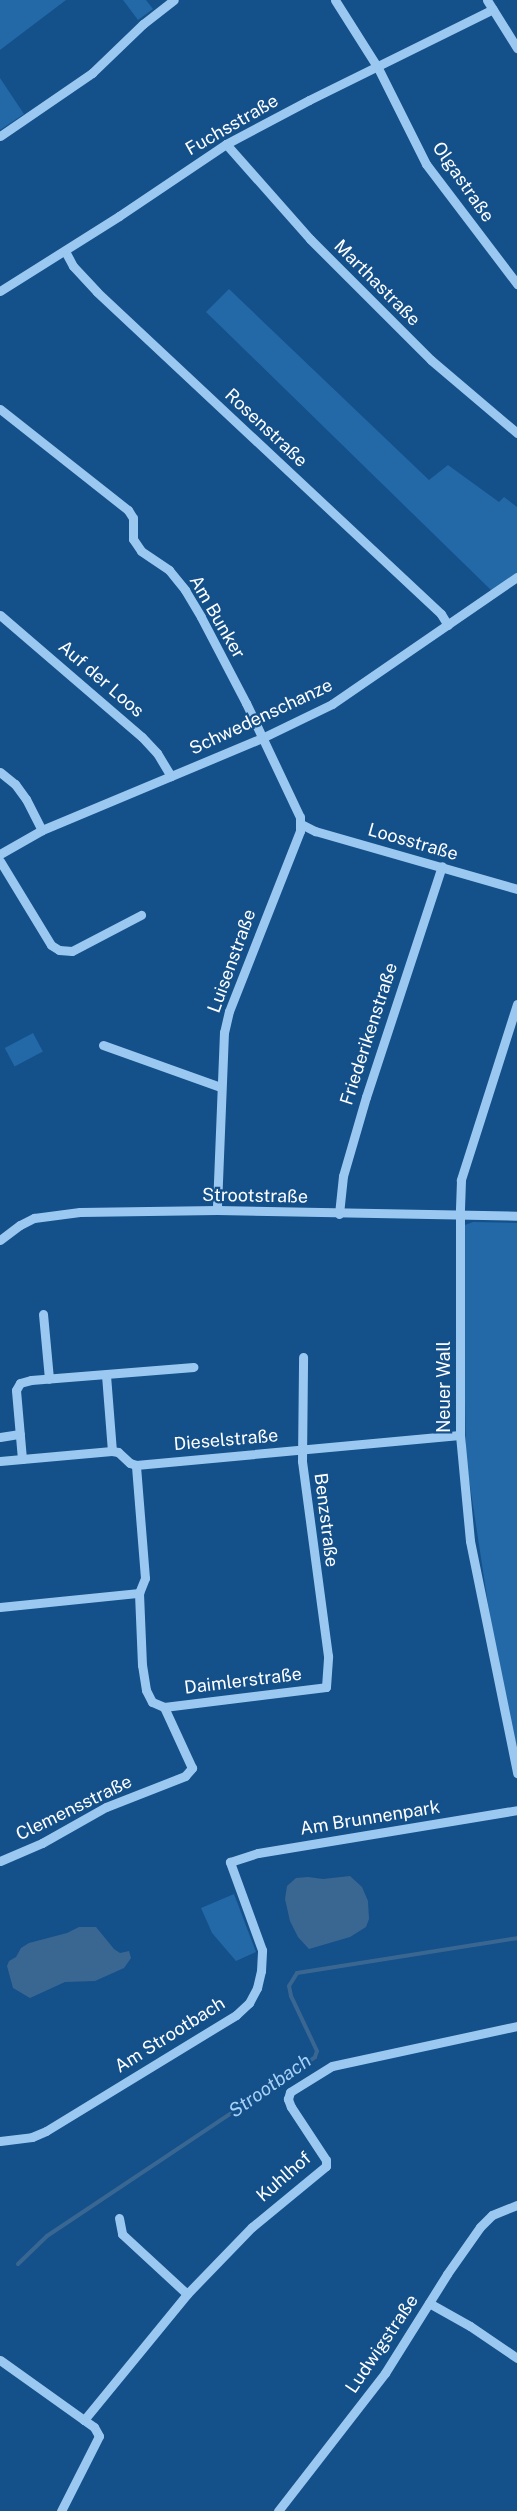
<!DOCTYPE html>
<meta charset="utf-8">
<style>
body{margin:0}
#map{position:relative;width:517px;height:2511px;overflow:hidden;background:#14508a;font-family:"Public Sans",sans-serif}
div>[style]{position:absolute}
.green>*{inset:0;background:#2368a7;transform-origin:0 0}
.water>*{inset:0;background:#3a6792}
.stream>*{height:4px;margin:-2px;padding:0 2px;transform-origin:2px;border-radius:2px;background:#3a6792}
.minor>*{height:9px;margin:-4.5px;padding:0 4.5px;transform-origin:4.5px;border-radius:4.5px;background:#9bc8f0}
span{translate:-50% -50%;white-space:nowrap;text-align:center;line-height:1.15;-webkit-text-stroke:4.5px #14508a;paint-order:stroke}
.street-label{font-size:18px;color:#fff}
.water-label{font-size:19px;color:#a6d1f7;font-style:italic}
</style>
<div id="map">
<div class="green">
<i style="clip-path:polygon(0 0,66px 0,0 50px)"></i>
<i style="clip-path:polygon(123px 0,146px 0,153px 9px,138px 20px)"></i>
<i style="clip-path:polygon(0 78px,24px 114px,0 130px)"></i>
<i style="clip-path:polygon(229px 289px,429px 480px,448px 465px,499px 502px,504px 497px,517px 507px,517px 573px,493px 592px,206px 312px)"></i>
<i style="left:33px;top:1033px;width:21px;height:32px;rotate:62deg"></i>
<i style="clip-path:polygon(473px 1222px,517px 1223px,517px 1764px,493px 1637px,466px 1459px,462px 1226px)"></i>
<i style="clip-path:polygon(234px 1894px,256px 1952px,236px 1961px,212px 1933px,201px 1908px)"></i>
</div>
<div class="water">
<i style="clip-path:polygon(350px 1876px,362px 1887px,368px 1901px,369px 1919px,366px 1927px,350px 1937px,309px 1949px,298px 1937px,290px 1921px,285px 1899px,287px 1886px,296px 1878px,308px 1877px,323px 1879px)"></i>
<i style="clip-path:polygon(79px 1927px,96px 1927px,114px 1949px,120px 1953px,129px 1951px,131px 1958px,124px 1968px,95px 1981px,65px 1982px,30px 1998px,13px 1988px,7px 1966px,9px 1961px,16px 1957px,21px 1948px,29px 1943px,67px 1933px)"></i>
</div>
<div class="stream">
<i style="left:18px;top:2264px;width:40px;rotate:-44deg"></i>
<i style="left:47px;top:2236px;width:322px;rotate:-33.7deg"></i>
<i style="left:315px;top:2057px;width:6px;rotate:-72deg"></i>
<i style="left:317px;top:2051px;width:61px;rotate:-115.3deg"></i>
<i style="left:291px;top:1996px;width:10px;rotate:-101deg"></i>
<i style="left:289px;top:1986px;width:15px;rotate:-58deg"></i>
<i style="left:297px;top:1973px;width:223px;rotate:-9deg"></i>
</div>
<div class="minor">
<i style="left:335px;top:0;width:80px;rotate:57.7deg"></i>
<i style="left:378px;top:68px;width:107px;rotate:63.4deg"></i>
<i style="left:426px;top:164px;width:151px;rotate:52.8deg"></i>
<i style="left:487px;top:0;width:57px;rotate:58deg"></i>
<i style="left:0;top:136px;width:112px;rotate:-34.4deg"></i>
<i style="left:92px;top:73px;width:71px;rotate:-43.9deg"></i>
<i style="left:143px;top:24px;width:39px;rotate:-38deg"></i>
<i style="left:226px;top:144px;width:127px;rotate:48.5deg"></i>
<i style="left:310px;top:239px;width:171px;rotate:45deg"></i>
<i style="left:431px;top:360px;width:113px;rotate:40.3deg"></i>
<i style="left:65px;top:251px;width:17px;rotate:62deg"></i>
<i style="left:73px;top:266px;width:35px;rotate:47deg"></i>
<i style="left:97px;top:292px;width:471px;rotate:43.1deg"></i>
<i style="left:441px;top:614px;width:13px;rotate:58deg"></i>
<i style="left:0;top:291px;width:141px;rotate:-32.2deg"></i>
<i style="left:119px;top:216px;width:129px;rotate:-33.9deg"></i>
<i style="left:226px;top:144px;width:94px;rotate:-27.9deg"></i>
<i style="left:309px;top:100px;width:205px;rotate:-26.3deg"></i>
<i style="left:0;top:409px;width:163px;rotate:38.3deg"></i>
<i style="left:128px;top:510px;width:9px;rotate:58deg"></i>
<i style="left:133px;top:518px;width:21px;rotate:90deg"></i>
<i style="left:133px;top:539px;width:14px;rotate:56deg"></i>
<i style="left:141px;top:551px;width:34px;rotate:34deg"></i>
<i style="left:169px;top:570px;width:26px;rotate:51deg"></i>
<i style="left:185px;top:590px;width:31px;rotate:59deg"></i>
<i style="left:201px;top:617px;width:97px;rotate:62.4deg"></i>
<i style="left:246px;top:703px;width:126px;rotate:64.7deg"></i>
<i style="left:300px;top:817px;width:14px;rotate:90deg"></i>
<i style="left:300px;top:831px;width:193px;rotate:111.5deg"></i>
<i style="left:229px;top:1011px;width:22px;rotate:103deg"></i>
<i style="left:224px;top:1032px;width:178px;rotate:92.3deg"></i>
<i style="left:0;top:615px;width:187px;rotate:40.7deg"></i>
<i style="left:142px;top:737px;width:22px;rotate:47deg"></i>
<i style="left:157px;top:753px;width:27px;rotate:59deg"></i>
<i style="left:0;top:772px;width:19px;rotate:39deg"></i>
<i style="left:15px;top:784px;width:19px;rotate:54deg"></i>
<i style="left:26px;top:799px;width:35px;rotate:63deg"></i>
<i style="left:301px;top:824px;width:16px;rotate:27deg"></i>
<i style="left:315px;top:831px;width:210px;rotate:16deg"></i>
<i style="left:0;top:854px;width:48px;rotate:-29.7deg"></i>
<i style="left:42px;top:830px;width:238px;rotate:-22.7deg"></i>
<i style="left:262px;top:738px;width:78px;rotate:-25.9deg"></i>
<i style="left:332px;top:704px;width:224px;rotate:-34.5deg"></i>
<i style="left:0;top:861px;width:98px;rotate:58.7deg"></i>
<i style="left:51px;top:945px;width:9px;rotate:32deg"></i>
<i style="left:59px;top:950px;width:13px;rotate:4deg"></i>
<i style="left:72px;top:951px;width:78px;rotate:-27.6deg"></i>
<i style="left:517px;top:1004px;width:185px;rotate:107.7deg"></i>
<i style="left:461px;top:1180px;width:36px;rotate:92deg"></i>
<i style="left:460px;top:1216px;width:219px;rotate:90deg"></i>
<i style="left:460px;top:1435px;width:106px;rotate:84.6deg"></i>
<i style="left:470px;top:1541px;width:237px;rotate:78.5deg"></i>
<i style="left:103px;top:1045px;width:124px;rotate:19.7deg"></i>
<i style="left:339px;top:1214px;width:38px;rotate:-84deg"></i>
<i style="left:343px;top:1176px;width:82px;rotate:-73.8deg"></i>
<i style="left:366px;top:1097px;width:243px;rotate:-71.8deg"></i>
<i style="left:0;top:1240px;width:25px;rotate:-37deg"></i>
<i style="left:20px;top:1225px;width:16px;rotate:-27deg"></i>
<i style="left:34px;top:1218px;width:46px;rotate:-7.4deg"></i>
<i style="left:80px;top:1212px;width:137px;rotate:-0.8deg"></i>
<i style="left:217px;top:1210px;width:300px;rotate:1.1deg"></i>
<i style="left:43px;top:1314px;width:65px;rotate:84.7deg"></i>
<i style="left:106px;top:1375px;width:76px;rotate:85.5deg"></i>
<i style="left:0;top:1437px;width:20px;rotate:-9deg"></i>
<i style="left:22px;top:1459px;width:69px;rotate:-95deg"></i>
<i style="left:16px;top:1390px;width:8px;rotate:-60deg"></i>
<i style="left:20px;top:1383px;width:11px;rotate:-15deg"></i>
<i style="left:31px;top:1380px;width:163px;rotate:-4.6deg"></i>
<i style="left:0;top:1461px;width:112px;rotate:-5.1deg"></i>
<i style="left:112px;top:1451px;width:6px;rotate:9deg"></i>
<i style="left:118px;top:1452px;width:16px;rotate:43deg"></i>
<i style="left:130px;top:1463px;width:6px;rotate:18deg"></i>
<i style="left:136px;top:1465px;width:325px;rotate:-5.3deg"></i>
<i style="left:0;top:1607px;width:140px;rotate:-5.8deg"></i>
<i style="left:164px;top:1707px;width:163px;rotate:-7deg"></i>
<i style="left:326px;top:1687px;width:31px;rotate:-86deg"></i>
<i style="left:328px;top:1656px;width:197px;rotate:-97.6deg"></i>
<i style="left:302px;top:1461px;width:104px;rotate:-89.4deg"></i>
<i style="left:0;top:1861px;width:46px;rotate:-23.2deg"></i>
<i style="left:42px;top:1843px;width:73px;rotate:-29.4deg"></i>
<i style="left:106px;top:1807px;width:85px;rotate:-21.4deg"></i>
<i style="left:185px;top:1776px;width:11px;rotate:-49deg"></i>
<i style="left:192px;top:1768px;width:67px;rotate:-114.7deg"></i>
<i style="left:164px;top:1707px;width:13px;rotate:-157deg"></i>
<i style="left:152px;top:1702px;width:13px;rotate:-117deg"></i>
<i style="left:146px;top:1690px;width:25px;rotate:-99deg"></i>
<i style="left:142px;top:1665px;width:72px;rotate:-92.4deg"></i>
<i style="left:139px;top:1593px;width:16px;rotate:-68deg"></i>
<i style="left:145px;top:1578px;width:113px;rotate:-94.6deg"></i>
<i style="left:0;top:2141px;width:32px;rotate:-7deg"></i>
<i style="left:32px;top:2137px;width:15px;rotate:-23deg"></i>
<i style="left:46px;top:2131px;width:223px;rotate:-31.4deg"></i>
<i style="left:236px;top:2015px;width:18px;rotate:-43deg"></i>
<i style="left:249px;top:2003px;width:17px;rotate:-62deg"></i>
<i style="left:257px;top:1988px;width:17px;rotate:-77deg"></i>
<i style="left:261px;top:1971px;width:21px;rotate:-87deg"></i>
<i style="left:262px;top:1950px;width:94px;rotate:-110deg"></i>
<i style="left:230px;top:1862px;width:29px;rotate:-18deg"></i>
<i style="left:258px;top:1853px;width:263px;rotate:-9.4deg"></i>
<i style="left:119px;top:2218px;width:16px;rotate:79deg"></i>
<i style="left:122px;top:2234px;width:88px;rotate:42.7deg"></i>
<i style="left:429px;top:2303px;width:47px;rotate:29.3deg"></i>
<i style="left:470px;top:2326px;width:57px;rotate:34.2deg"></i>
<i style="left:0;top:2360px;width:103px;rotate:35.5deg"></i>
<i style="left:61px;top:2511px;width:84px;rotate:-63.1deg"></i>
<i style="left:99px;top:2436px;width:10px;rotate:-119deg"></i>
<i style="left:94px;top:2427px;width:12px;rotate:-145deg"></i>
<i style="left:84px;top:2420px;width:163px;rotate:-50.7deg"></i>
<i style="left:187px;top:2294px;width:93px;rotate:-45.9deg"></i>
<i style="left:252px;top:2227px;width:96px;rotate:-39.5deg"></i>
<i style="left:326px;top:2166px;width:6px;rotate:-90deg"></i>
<i style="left:326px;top:2160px;width:64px;rotate:-123.4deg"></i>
<i style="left:291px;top:2107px;width:9px;rotate:-111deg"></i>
<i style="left:288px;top:2099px;width:7px;rotate:-74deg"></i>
<i style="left:290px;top:2092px;width:49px;rotate:-31.8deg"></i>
<i style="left:332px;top:2066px;width:189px;rotate:-12.2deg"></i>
<i style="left:278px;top:2511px;width:175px;rotate:-52.2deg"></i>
<i style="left:385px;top:2373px;width:117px;rotate:-57.9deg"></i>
<i style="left:447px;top:2274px;width:57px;rotate:-54.9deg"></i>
<i style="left:480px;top:2227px;width:17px;rotate:-45deg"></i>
<i style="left:492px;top:2215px;width:27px;rotate:-22deg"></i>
</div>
<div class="street-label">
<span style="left:232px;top:125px;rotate:-30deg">Fuchsstraße</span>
<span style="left:463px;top:182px;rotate:55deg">Olgastraße</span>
<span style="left:377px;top:283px;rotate:45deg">Marthastraße</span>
<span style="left:266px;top:428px;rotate:43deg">Rosenstraße</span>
<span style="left:217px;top:617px;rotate:60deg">Am Bunker</span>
<span style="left:101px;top:679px;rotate:41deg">Auf der Loos</span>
<span style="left:261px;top:717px;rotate:-25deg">Schwedenschanze</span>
<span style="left:413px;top:842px;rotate:16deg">Loosstraße</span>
<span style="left:232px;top:961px;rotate:-70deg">Luisenstraße</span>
<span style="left:369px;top:1034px;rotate:-72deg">Friederikenstraße</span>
<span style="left:255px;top:1196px;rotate:1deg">Strootstraße</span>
<span style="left:444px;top:1387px;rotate:-90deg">Neuer Wall</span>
<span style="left:226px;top:1440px;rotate:-5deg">Dieselstraße</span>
<span style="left:326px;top:1520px;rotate:83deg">Benzstraße</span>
<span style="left:243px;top:1681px;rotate:-7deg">Daimlerstraße</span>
<span style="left:74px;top:1808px;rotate:-26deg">Clemensstraße</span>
<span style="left:370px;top:1818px;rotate:-9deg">Am Brunnenpark</span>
<span style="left:170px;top:2035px;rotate:-32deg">Am Strootbach</span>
<span style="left:284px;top:2177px;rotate:-41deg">Kuhlhof</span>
<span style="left:382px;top:2344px;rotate:-56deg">Ludwigstraße</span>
</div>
<div class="water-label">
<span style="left:270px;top:2086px;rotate:-35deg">Strootbach</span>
</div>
</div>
